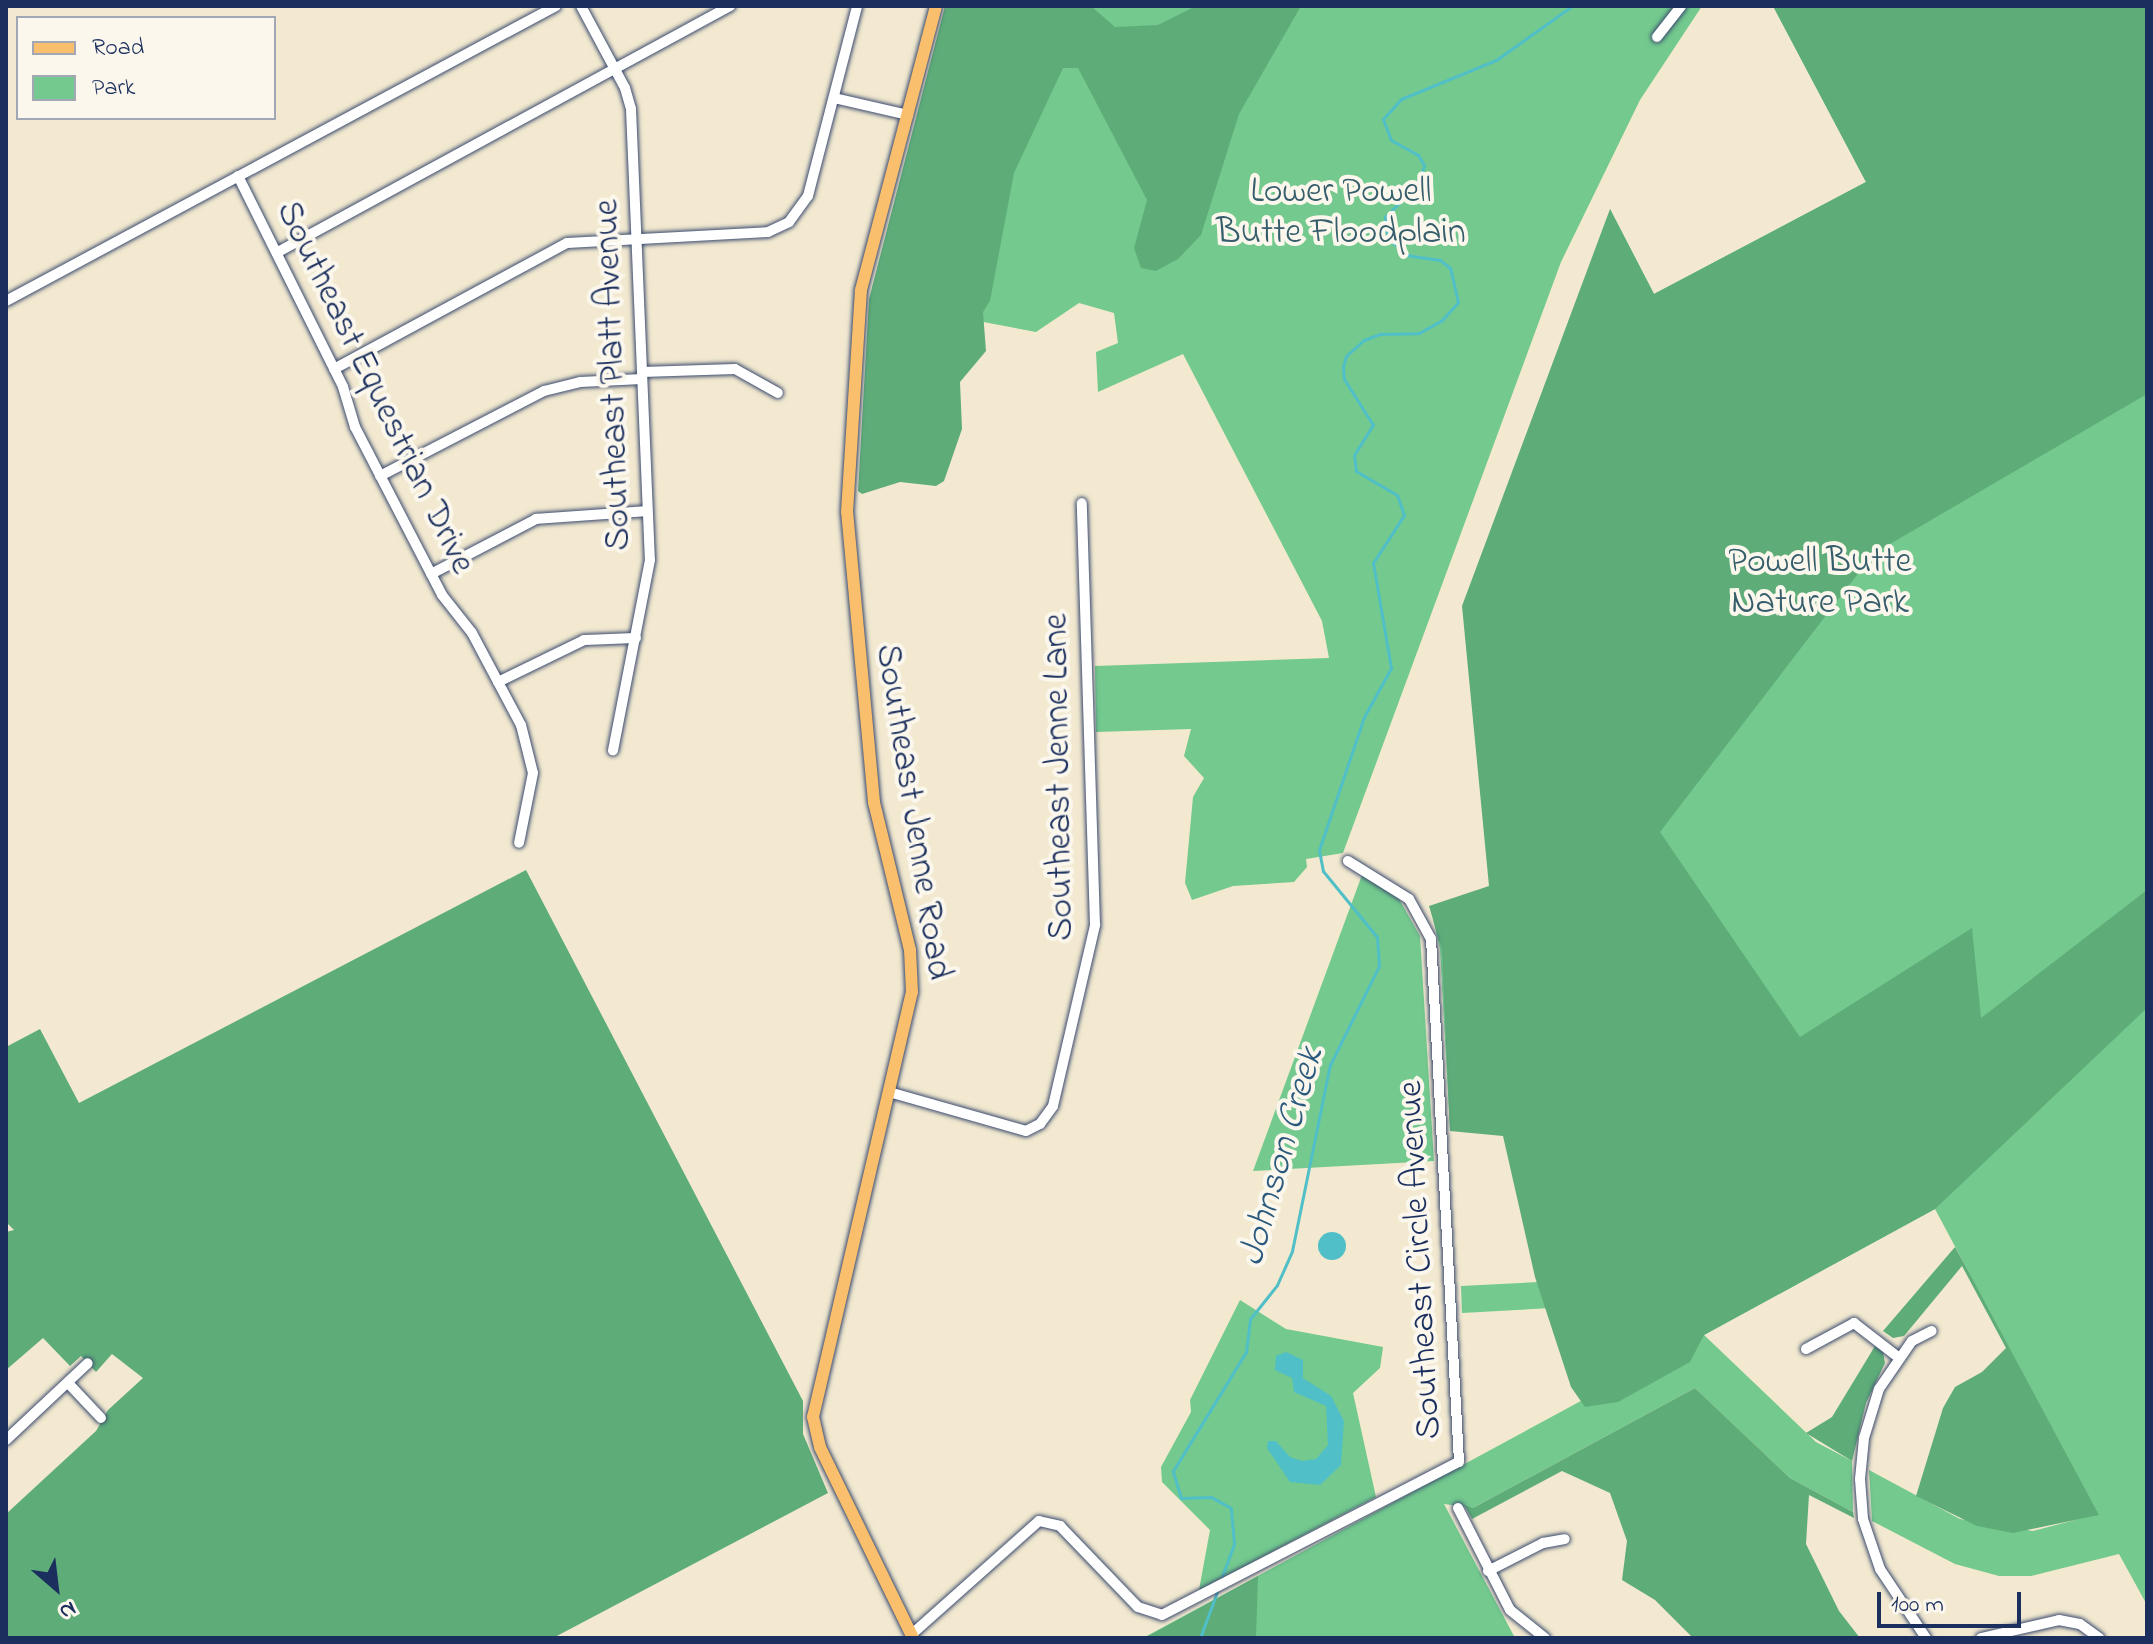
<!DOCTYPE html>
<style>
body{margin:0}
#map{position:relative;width:2153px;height:1644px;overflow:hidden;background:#f2e9d0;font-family:"Indie Flower",sans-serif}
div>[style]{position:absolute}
.green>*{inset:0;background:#73c98e}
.forest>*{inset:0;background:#5ead79}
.water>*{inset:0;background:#51bfc7}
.round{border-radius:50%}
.stream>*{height:3px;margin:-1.5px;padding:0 1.5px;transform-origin:1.5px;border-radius:1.5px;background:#51bfc7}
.roads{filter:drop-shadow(0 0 2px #3b4b6f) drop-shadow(0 0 2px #3b4b6f)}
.minor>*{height:10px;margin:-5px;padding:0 5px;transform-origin:5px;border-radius:5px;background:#fff}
.major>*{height:12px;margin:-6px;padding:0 6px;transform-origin:6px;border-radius:6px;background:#f9bf6c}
span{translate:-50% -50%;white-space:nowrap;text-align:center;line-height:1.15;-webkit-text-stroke:8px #fbf7ec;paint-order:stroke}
.park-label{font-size:36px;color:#355d6c}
.street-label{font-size:36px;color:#1b2f5e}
.water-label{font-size:38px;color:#2b5a7e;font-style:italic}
.frame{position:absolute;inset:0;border:8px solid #1b2f5e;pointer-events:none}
.legend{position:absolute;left:16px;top:16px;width:260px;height:104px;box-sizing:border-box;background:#fbf7ec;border:2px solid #a1a7b3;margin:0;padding:10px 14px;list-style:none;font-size:24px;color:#1b2f5e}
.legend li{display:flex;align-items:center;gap:16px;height:40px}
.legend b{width:40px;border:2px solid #a1a7b3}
.north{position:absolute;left:16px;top:1548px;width:80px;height:80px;-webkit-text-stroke:6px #fbf7ec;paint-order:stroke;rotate:152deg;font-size:22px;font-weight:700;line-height:32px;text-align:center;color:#1b2f5e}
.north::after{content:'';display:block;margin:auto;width:28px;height:36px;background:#1b2f5e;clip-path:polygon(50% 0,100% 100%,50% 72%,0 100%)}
.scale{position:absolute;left:1877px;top:1592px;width:144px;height:36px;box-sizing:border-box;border:4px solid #1b2f5e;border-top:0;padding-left:10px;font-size:24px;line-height:28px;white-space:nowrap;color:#1b2f5e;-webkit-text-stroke:6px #fbf7ec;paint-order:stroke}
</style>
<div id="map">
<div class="green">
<i style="clip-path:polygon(1061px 6px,1702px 6px,1640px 100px,1561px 262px,1343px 853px,1306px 859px,1307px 867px,1294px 882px,1233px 886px,1192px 900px,1185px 883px,1193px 797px,1204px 778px,1184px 756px,1191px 729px,1096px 732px,1095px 666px,1329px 658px,1322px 621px,1183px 354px,1098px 392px,1096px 352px,1118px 343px,1114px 313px,1079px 303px,1036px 332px,872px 301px)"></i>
<i style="clip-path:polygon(1773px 6px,2147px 6px,2147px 1605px,2119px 1554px,2031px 1576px,1999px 1576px,1955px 1564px,1872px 1521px,1869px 1470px,1960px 1519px,2033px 1531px,2098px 1514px,1935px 1209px,1704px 1335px,1816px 1442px,1852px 1461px,1853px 1512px,1790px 1478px,1695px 1388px,1473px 1508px,1444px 1504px,1515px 1638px,1143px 1638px,1662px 1357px,1658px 1302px,1462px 1313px,1461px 1286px,1597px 1279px,1730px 1114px,1450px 1130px,1440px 949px,1433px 919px,1617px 902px,1610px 209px,1654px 294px,1866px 182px)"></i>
<i style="clip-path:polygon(1362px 875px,1399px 899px,1420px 936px,1434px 1161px,1253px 1171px)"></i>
<i style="clip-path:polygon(1240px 1300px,1286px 1329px,1383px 1347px,1380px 1368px,1353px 1393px,1376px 1497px,1199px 1590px,1210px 1530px,1162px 1482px,1161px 1467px,1191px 1412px,1190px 1400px)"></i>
</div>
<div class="forest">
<i style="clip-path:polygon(945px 6px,1091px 6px,1115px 27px,1158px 25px,1196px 6px,1301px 6px,1239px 114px,1201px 235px,1178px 259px,1156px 271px,1141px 268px,1134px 248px,1147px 200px,1078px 68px,1063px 68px,1014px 173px,990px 301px,983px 312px,986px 351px,960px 382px,962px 429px,944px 481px,936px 486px,900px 482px,862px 494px,858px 491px,869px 299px)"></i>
<i style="clip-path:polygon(1773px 6px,2147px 6px,2147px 394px,1873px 554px,1660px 832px,1800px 1037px,1972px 928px,1981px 1018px,2147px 890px,2147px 1008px,1935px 1209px,1704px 1335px,1690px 1362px,1618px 1402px,1585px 1407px,1571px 1387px,1535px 1277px,1503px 1136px,1450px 1131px,1442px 950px,1429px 906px,1489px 886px,1462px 606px,1610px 209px,1654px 294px,1866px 182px)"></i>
<i style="clip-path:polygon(526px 870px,803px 1401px,803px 1434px,828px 1493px,553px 1638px,6px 1638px,6px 1514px,96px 1431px,108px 1410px,143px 1378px,112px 1354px,96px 1372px,81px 1356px,70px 1366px,43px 1338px,6px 1370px,6px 1232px,14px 1230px,6px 1222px,6px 1047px,40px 1029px,79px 1103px)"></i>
<i style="clip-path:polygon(1955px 1247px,1970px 1274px,2099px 1515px,2013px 1533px,1977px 1526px,1916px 1496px,1943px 1408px,1955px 1387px,1982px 1372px,2006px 1348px,1962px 1266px,1904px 1336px,1893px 1338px,1883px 1331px)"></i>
<i style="clip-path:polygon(1875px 1346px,1883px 1352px,1885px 1363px,1866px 1403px,1852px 1461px,1806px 1433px,1832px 1417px)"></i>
<i style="clip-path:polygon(1695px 1388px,1790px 1478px,1853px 1512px,1854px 1518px,1809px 1495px,1806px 1544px,1839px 1611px,1860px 1638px,1693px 1638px,1655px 1600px,1622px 1580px,1627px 1541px,1610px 1493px,1562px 1471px,1472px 1519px,1464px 1505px,1473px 1508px)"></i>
<i style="clip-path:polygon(1258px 1576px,1256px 1638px,1143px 1638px,1152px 1634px)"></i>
</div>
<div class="water">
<i class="round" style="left:1318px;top:1232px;width:28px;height:28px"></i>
<i style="clip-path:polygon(1286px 1352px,1303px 1360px,1303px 1378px,1331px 1396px,1344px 1421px,1341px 1465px,1320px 1485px,1290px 1482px,1267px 1448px,1268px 1441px,1276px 1441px,1290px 1457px,1302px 1461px,1316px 1459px,1328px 1445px,1326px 1406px,1294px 1392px,1292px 1378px,1275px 1370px,1276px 1356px)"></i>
</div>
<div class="stream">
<i style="left:1220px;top:1582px;width:40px;rotate:-69.8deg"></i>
<i style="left:1234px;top:1544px;width:36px;rotate:-95deg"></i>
<i style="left:1231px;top:1508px;width:23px;rotate:-151deg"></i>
<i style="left:1211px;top:1497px;width:30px;rotate:178deg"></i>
<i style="left:1181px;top:1498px;width:28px;rotate:-107deg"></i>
<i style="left:1173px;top:1471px;width:140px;rotate:-58.5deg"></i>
<i style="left:1246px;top:1352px;width:33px;rotate:-83deg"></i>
<i style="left:1250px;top:1319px;width:43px;rotate:-51.5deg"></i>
<i style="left:1277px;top:1285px;width:37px;rotate:-66deg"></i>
<i style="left:1292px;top:1251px;width:190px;rotate:-78.5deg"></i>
<i style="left:1330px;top:1065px;width:110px;rotate:-63.7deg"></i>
<i style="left:1379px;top:966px;width:29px;rotate:-94deg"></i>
<i style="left:1377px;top:937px;width:85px;rotate:-129.3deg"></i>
<i style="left:1323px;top:871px;width:21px;rotate:-101deg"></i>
<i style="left:1319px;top:850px;width:140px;rotate:-71.3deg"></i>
<i style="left:1364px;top:717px;width:56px;rotate:-61.1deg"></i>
<i style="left:1391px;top:668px;width:107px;rotate:-99.7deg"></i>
<i style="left:1373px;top:563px;width:57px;rotate:-57.1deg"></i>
<i style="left:1404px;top:515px;width:21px;rotate:-109deg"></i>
<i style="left:1397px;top:495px;width:48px;rotate:-149.7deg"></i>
<i style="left:1356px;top:471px;width:16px;rotate:-97deg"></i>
<i style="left:1354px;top:455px;width:36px;rotate:-58deg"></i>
<i style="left:1373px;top:425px;width:54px;rotate:-122.2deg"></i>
<i style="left:1344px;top:379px;width:12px;rotate:-95deg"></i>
<i style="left:1343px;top:367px;width:11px;rotate:-75deg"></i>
<i style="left:1346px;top:356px;width:24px;rotate:-42deg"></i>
<i style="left:1364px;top:340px;width:17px;rotate:-21deg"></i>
<i style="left:1380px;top:334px;width:39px;rotate:-1deg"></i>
<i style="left:1419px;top:333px;width:26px;rotate:-29deg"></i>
<i style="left:1442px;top:320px;width:24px;rotate:-48deg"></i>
<i style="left:1458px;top:302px;width:35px;rotate:-103deg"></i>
<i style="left:1450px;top:268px;width:13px;rotate:-141deg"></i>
<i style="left:1440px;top:260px;width:30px;rotate:-172deg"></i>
<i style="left:1410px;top:256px;width:28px;rotate:-142deg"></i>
<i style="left:1388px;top:239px;width:22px;rotate:-98deg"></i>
<i style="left:1385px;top:217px;width:47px;rotate:-45deg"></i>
<i style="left:1418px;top:184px;width:20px;rotate:-72deg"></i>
<i style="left:1424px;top:165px;width:12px;rotate:-121deg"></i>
<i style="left:1418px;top:155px;width:31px;rotate:-151deg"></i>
<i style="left:1391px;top:140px;width:22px;rotate:-111deg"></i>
<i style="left:1383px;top:119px;width:27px;rotate:-48deg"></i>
<i style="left:1401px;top:99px;width:103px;rotate:-22.3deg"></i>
<i style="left:1496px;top:60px;width:93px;rotate:-35.4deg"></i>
<i style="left:1200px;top:1638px;width:52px;rotate:-69.8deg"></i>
</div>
<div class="roads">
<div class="minor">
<i style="left:581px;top:6px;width:93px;rotate:61.8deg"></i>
<i style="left:625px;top:88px;width:22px;rotate:74deg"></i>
<i style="left:631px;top:109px;width:451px;rotate:87.6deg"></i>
<i style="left:650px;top:560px;width:194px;rotate:101deg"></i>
<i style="left:1657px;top:37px;width:39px;rotate:-52deg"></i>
<i style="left:834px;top:98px;width:76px;rotate:12.9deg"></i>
<i style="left:238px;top:176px;width:236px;rotate:63.5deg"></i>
<i style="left:343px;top:387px;width:42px;rotate:73.3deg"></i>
<i style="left:355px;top:427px;width:189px;rotate:62.6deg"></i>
<i style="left:442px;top:595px;width:48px;rotate:51.7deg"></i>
<i style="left:472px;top:633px;width:104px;rotate:62deg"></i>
<i style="left:521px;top:725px;width:49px;rotate:76deg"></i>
<i style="left:533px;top:773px;width:71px;rotate:101.3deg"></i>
<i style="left:278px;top:252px;width:515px;rotate:-28.56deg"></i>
<i style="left:6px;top:301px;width:624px;rotate:-28.21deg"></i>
<i style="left:334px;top:369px;width:265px;rotate:-28.4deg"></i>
<i style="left:567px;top:243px;width:201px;rotate:-3.1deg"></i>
<i style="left:768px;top:232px;width:23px;rotate:-25deg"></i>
<i style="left:789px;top:222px;width:32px;rotate:-54deg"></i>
<i style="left:808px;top:196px;width:196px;rotate:-75.5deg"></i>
<i style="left:642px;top:372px;width:93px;rotate:-1.8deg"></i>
<i style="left:735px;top:369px;width:49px;rotate:29.2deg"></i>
<i style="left:380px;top:476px;width:185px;rotate:-27.4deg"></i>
<i style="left:544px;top:391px;width:37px;rotate:-14deg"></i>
<i style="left:580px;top:382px;width:62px;rotate:-2.8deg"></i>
<i style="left:431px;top:574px;width:119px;rotate:-27.6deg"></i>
<i style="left:536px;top:519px;width:111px;rotate:-4.1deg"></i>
<i style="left:498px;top:682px;width:96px;rotate:-26deg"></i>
<i style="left:584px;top:640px;width:52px;rotate:-2.2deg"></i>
<i style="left:889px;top:1092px;width:142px;rotate:15.9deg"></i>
<i style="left:1026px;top:1131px;width:16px;rotate:-27deg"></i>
<i style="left:1040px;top:1124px;width:22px;rotate:-54deg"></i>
<i style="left:1053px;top:1106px;width:186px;rotate:-76.9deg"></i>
<i style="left:1095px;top:925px;width:422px;rotate:-91.8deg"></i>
<i style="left:1806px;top:1349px;width:55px;rotate:-28.4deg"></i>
<i style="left:1854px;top:1323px;width:56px;rotate:37.7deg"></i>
<i style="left:68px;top:1383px;width:48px;rotate:46.7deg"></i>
<i style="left:6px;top:1440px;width:112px;rotate:-43.2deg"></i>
<i style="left:1458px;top:1508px;width:114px;rotate:63deg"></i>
<i style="left:1510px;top:1610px;width:45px;rotate:38.7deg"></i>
<i style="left:1488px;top:1571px;width:62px;rotate:-27deg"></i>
<i style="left:1543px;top:1543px;width:22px;rotate:-10deg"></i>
<i style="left:912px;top:1634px;width:170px;rotate:-41.7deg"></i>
<i style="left:1039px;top:1521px;width:22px;rotate:13deg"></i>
<i style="left:1060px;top:1526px;width:112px;rotate:46.1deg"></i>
<i style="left:1138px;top:1607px;width:25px;rotate:18deg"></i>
<i style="left:1162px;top:1615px;width:334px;rotate:-27.3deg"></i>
<i style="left:1459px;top:1462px;width:524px;rotate:-93.06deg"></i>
<i style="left:1431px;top:939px;width:46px;rotate:-118.8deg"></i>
<i style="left:1409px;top:899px;width:72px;rotate:-148.1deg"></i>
<i style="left:1926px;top:1638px;width:83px;rotate:-123.7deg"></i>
<i style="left:1880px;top:1569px;width:53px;rotate:-108.8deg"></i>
<i style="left:1863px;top:1519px;width:40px;rotate:-94.3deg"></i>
<i style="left:1860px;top:1479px;width:41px;rotate:-84.4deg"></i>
<i style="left:1864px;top:1438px;width:51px;rotate:-73deg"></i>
<i style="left:1879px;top:1389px;width:58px;rotate:-55.5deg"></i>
<i style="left:1912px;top:1341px;width:22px;rotate:-27deg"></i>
<i style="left:1981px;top:1638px;width:80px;rotate:-13deg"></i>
<i style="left:2059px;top:1620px;width:21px;rotate:11deg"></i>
<i style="left:2080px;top:1624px;width:24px;rotate:36deg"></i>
</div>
<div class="major">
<i style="left:913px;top:1638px;width:212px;rotate:-116deg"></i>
<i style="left:820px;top:1447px;width:31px;rotate:-103deg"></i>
<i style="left:813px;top:1417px;width:436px;rotate:-76.9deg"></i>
<i style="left:912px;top:992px;width:42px;rotate:-92.7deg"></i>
<i style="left:910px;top:950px;width:152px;rotate:-103.7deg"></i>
<i style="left:874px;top:802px;width:291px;rotate:-95.3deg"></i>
<i style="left:847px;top:512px;width:222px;rotate:-86.4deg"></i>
<i style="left:861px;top:290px;width:294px;rotate:-75.2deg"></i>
</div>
</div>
<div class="park-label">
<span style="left:1341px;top:213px">Lower Powell<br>Butte Floodplain</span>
<span style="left:1820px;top:583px">Powell Butte<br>Nature Park</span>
</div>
<div class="street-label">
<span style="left:614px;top:375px;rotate:-92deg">Southeast Platt Avenue</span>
<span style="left:374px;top:388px;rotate:64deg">Southeast Equestrian Drive</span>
<span style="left:1060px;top:777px;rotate:-91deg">Southeast Jenne Lane</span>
<span style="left:912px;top:812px;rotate:81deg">Southeast Jenne Road</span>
<span style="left:1421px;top:1260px;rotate:-93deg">Southeast Circle Avenue</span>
</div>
<div class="water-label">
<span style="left:1283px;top:1157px;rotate:-74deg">Johnson Creek</span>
</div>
<div class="frame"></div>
<ul class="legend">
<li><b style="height:10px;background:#f9bf6c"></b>Road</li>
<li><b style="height:22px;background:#73c98e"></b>Park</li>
</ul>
<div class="north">N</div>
<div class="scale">100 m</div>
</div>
